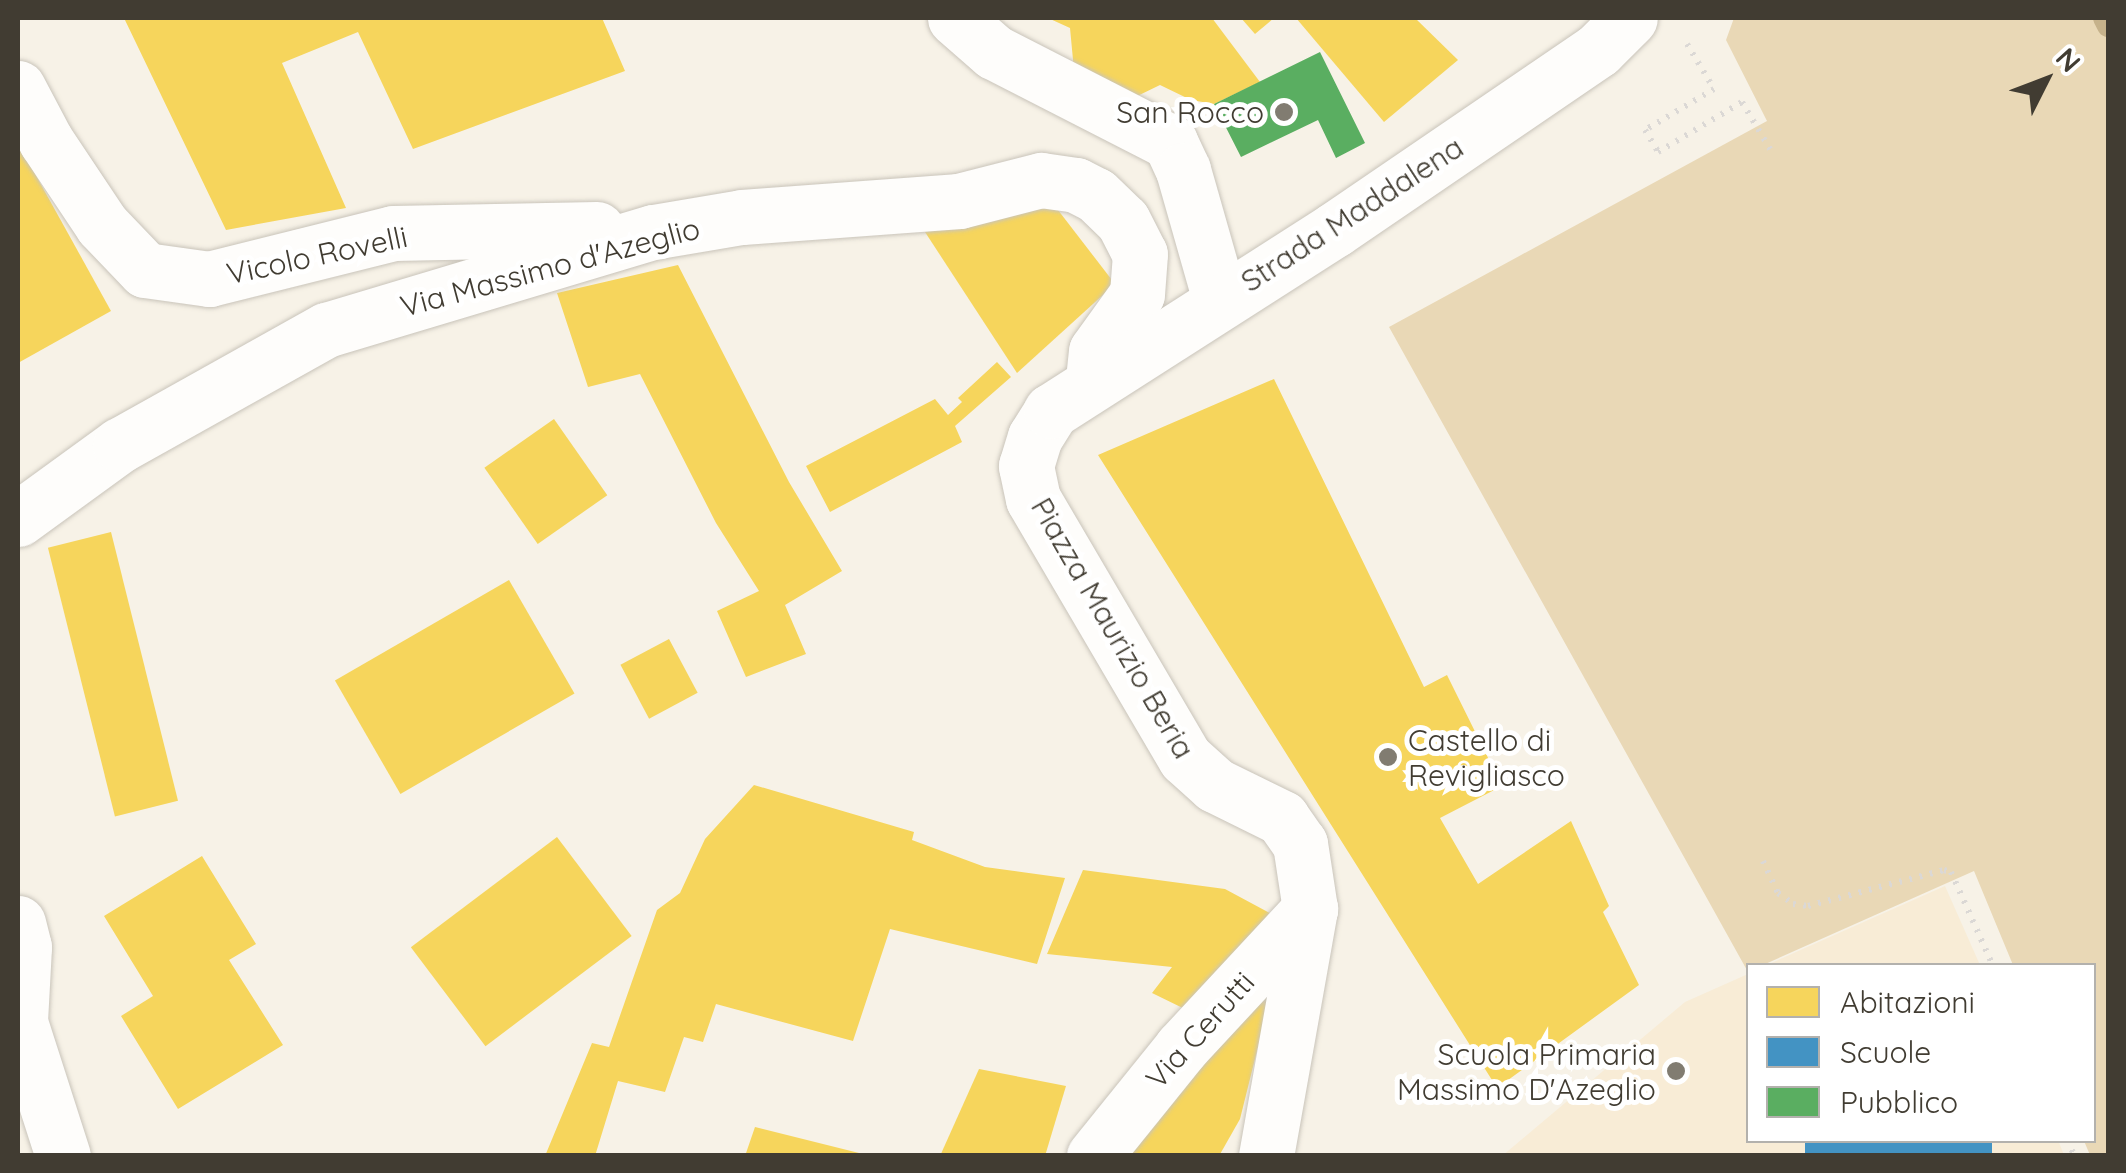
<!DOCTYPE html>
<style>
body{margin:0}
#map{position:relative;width:2126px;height:1173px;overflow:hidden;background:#f7f2e7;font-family:Quicksand,sans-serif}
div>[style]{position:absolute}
.built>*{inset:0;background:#f8ecd6}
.green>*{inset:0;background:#e9d8b6}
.homes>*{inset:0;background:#f6d55c;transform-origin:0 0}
.schools>*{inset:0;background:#4393c3;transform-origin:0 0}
.public>*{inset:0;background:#5aae61}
.stream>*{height:22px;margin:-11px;padding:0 11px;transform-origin:11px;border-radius:11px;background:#c6b28b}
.path>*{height:6px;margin-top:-3px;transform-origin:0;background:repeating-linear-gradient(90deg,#dbd8d5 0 2.5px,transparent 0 10.5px)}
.roads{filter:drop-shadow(0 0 2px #c9c4ba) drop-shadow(0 0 2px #c9c4ba)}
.minor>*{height:55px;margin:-27.5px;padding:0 27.5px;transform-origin:27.5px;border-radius:27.5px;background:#fefdfb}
.dots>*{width:28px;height:28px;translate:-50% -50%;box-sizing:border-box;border:5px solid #fff;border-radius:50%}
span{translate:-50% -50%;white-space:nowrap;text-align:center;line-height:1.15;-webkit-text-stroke:10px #fff;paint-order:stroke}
.poi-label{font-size:30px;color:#413c32}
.right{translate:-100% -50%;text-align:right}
.left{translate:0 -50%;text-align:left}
.street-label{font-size:30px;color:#413c32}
.frame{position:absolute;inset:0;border:20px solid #413c32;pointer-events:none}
.legend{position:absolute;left:1746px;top:963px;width:350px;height:180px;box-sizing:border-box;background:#fff;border:2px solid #b3b1ad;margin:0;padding:12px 18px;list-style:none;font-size:30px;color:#413c32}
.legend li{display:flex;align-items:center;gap:20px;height:50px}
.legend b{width:50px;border:2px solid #b3b1ad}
.north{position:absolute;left:1996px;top:30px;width:100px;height:100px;-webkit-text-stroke:8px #fff;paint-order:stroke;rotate:48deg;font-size:28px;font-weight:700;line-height:40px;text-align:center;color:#413c32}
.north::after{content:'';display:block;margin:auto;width:35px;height:45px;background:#413c32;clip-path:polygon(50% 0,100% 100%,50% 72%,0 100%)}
</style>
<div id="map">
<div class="built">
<i style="clip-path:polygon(1945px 886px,1980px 965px,1767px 965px)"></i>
<i style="clip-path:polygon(1748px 974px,1748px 1140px,2058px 1140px,2064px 1155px,1502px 1156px,1685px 1002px)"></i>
</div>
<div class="green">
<i style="clip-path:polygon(1734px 18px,2108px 18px,2108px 1155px,2090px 1155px,2084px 1141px,2094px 1140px,2094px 966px,2013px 965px,1974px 871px,1763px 965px,1748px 966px,1748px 972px,1389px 327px,1767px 121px,1726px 40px)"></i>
</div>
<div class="homes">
<i style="clip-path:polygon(124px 18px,602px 18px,625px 71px,413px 149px,358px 32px,282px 63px,346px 208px,226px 230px)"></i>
<i style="clip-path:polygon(1048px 18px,1212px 18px,1260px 82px,1214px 104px,1191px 100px,1160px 85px,1125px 102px,1075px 81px,1070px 28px)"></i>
<i style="clip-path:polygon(1241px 18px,1274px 18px,1255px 34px)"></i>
<i style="clip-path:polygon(1296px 18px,1415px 18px,1458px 60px,1384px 122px)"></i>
<i style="clip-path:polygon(18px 143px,111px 311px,18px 363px)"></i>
<i style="clip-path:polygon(1048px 197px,1115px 284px,1017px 373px,925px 232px)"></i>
<i style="clip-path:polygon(678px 265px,789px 482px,842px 571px,785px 605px,806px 654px,746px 677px,717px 611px,759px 591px,716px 523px,640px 374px,588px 387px,557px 293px)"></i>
<i style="clip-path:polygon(997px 362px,1011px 377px,955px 426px,962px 442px,830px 512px,806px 466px,935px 399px,948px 415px,962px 402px,958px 398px)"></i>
<i style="clip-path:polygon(1274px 379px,1424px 687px,1447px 675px,1502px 786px,1440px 818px,1478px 884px,1571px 821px,1609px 906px,1603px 912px,1639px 985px,1497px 1088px,1098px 455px)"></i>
<i style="left:554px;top:419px;width:93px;height:85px;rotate:55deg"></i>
<i style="left:111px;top:532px;width:277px;height:65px;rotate:76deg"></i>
<i style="left:509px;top:580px;width:131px;height:201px;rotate:60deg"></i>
<i style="left:669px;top:639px;width:61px;height:55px;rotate:62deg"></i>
<i style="clip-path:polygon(754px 785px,914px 832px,912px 840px,985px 867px,1065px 878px,1037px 964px,890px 929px,853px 1041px,716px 1004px,703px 1042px,684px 1037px,665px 1092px,618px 1081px,595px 1156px,545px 1156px,592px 1043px,609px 1047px,657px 910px,680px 893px,705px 839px)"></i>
<i style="left:557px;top:837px;width:124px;height:183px;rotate:53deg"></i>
<i style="clip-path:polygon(202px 856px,256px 944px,229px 960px,283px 1045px,178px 1109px,121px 1016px,153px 996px,104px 916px)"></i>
<i style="clip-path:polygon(1083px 870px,1225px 889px,1277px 917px,1195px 1014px,1152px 993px,1172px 967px,1047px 954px)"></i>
<i style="clip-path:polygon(1274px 983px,1240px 1119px,1219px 1156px,1117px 1156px)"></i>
<i style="clip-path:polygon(979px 1069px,1066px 1086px,1045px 1156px,940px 1156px)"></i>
<i style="clip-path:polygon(755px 1127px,863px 1154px,862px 1156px,745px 1156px)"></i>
</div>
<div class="schools">
<i style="left:1805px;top:1140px;width:187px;height:17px"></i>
</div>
<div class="public">
<i style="clip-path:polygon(1320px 52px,1365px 143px,1336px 158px,1318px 120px,1241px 157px,1214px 104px)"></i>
</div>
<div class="stream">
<i style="left:2104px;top:18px;width:9px;rotate:63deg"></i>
</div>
<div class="path">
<i style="left:1687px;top:44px;width:52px;rotate:59deg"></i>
<i style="left:1714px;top:89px;width:80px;rotate:149.3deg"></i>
<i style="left:1645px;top:130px;width:26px;rotate:59deg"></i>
<i style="left:1658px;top:152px;width:98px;rotate:-30.8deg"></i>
<i style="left:1742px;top:102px;width:55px;rotate:59.2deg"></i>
<i style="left:1763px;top:861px;width:35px;rotate:65deg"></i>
<i style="left:1778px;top:893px;width:19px;rotate:36deg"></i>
<i style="left:1793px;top:904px;width:15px;rotate:8deg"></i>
<i style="left:1808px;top:906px;width:141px;rotate:-14.8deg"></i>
<i style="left:1944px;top:870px;width:7px;rotate:16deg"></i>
<i style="left:1951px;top:872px;width:103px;rotate:65.9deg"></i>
<i style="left:2068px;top:1140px;width:17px;rotate:69deg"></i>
</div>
<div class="roads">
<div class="minor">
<i style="left:955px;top:18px;width:52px;rotate:41.1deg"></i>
<i style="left:994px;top:52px;width:198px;rotate:27.1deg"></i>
<i style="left:1170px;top:142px;width:31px;rotate:65deg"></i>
<i style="left:1183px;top:170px;width:135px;rotate:74.1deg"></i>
<i style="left:18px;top:88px;width:60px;rotate:62.2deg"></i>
<i style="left:46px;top:141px;width:101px;rotate:56.3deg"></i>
<i style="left:102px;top:225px;width:62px;rotate:46.3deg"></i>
<i style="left:145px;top:270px;width:65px;rotate:8deg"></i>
<i style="left:209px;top:279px;width:190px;rotate:-14deg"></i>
<i style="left:393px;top:233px;width:204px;rotate:-1.1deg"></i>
<i style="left:18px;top:519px;width:126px;rotate:-36deg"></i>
<i style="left:120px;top:445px;width:236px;rotate:-29.2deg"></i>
<i style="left:326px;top:330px;width:341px;rotate:-16.7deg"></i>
<i style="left:653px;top:232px;width:90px;rotate:-9.6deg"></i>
<i style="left:742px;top:217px;width:218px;rotate:-4.2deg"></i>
<i style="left:959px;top:201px;width:85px;rotate:-14.4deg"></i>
<i style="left:1041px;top:180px;width:35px;rotate:8deg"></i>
<i style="left:1076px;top:185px;width:22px;rotate:27deg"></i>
<i style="left:1096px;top:195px;width:37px;rotate:44deg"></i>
<i style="left:1123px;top:221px;width:37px;rotate:63deg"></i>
<i style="left:1140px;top:254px;width:40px;rotate:94.3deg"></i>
<i style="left:1137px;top:294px;width:70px;rotate:125.7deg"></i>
<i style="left:1096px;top:351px;width:28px;rotate:96deg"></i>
<i style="left:18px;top:923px;width:25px;rotate:76deg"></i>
<i style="left:24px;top:947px;width:73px;rotate:93.1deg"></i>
<i style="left:18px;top:1016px;width:147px;rotate:72.2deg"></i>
<i style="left:1094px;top:1156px;width:139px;rotate:-51.1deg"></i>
<i style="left:1181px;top:1048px;width:190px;rotate:-47.1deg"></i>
<i style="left:1266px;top:1156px;width:251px;rotate:-79.9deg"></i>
<i style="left:1310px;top:909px;width:66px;rotate:-98.7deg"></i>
<i style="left:1300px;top:844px;width:32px;rotate:-125deg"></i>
<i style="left:1282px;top:818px;width:75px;rotate:-153.8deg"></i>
<i style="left:1215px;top:785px;width:40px;rotate:-138deg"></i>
<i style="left:1185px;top:758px;width:300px;rotate:-120.4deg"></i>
<i style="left:1033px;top:499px;width:34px;rotate:-102deg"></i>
<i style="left:1026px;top:466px;width:30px;rotate:-73deg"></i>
<i style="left:1035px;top:437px;width:31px;rotate:-58deg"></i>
<i style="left:1051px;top:411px;width:336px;rotate:-32.6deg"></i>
<i style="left:1334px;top:230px;width:320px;rotate:-34.3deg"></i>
<i style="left:1598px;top:50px;width:45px;rotate:-45deg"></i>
</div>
</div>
<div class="dots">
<i style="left:1284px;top:112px;background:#817c71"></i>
<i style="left:1388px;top:757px;background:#817c71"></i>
<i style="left:1676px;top:1071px;background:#817c71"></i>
</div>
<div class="poi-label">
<span class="right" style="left:1264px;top:112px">San Rocco</span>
<span class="left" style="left:1408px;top:757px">Castello di<br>Revigliasco</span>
<span class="right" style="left:1656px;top:1071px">Scuola Primaria<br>Massimo D'Azeglio</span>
</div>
<div class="street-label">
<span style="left:1352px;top:214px;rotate:-33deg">Strada Maddalena</span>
<span style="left:317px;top:255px;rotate:-12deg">Vicolo Rovelli</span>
<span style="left:550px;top:267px;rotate:-15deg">Via Massimo d'Azeglio</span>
<span style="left:1113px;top:628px;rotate:60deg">Piazza Maurizio Beria</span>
<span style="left:1200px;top:1030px;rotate:-48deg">Via Cerutti</span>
</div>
<div class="frame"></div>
<ul class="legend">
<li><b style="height:28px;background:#f6d55c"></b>Abitazioni</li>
<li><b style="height:28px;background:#4393c3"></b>Scuole</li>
<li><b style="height:28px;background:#5aae61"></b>Pubblico</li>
</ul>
<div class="north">N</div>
</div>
